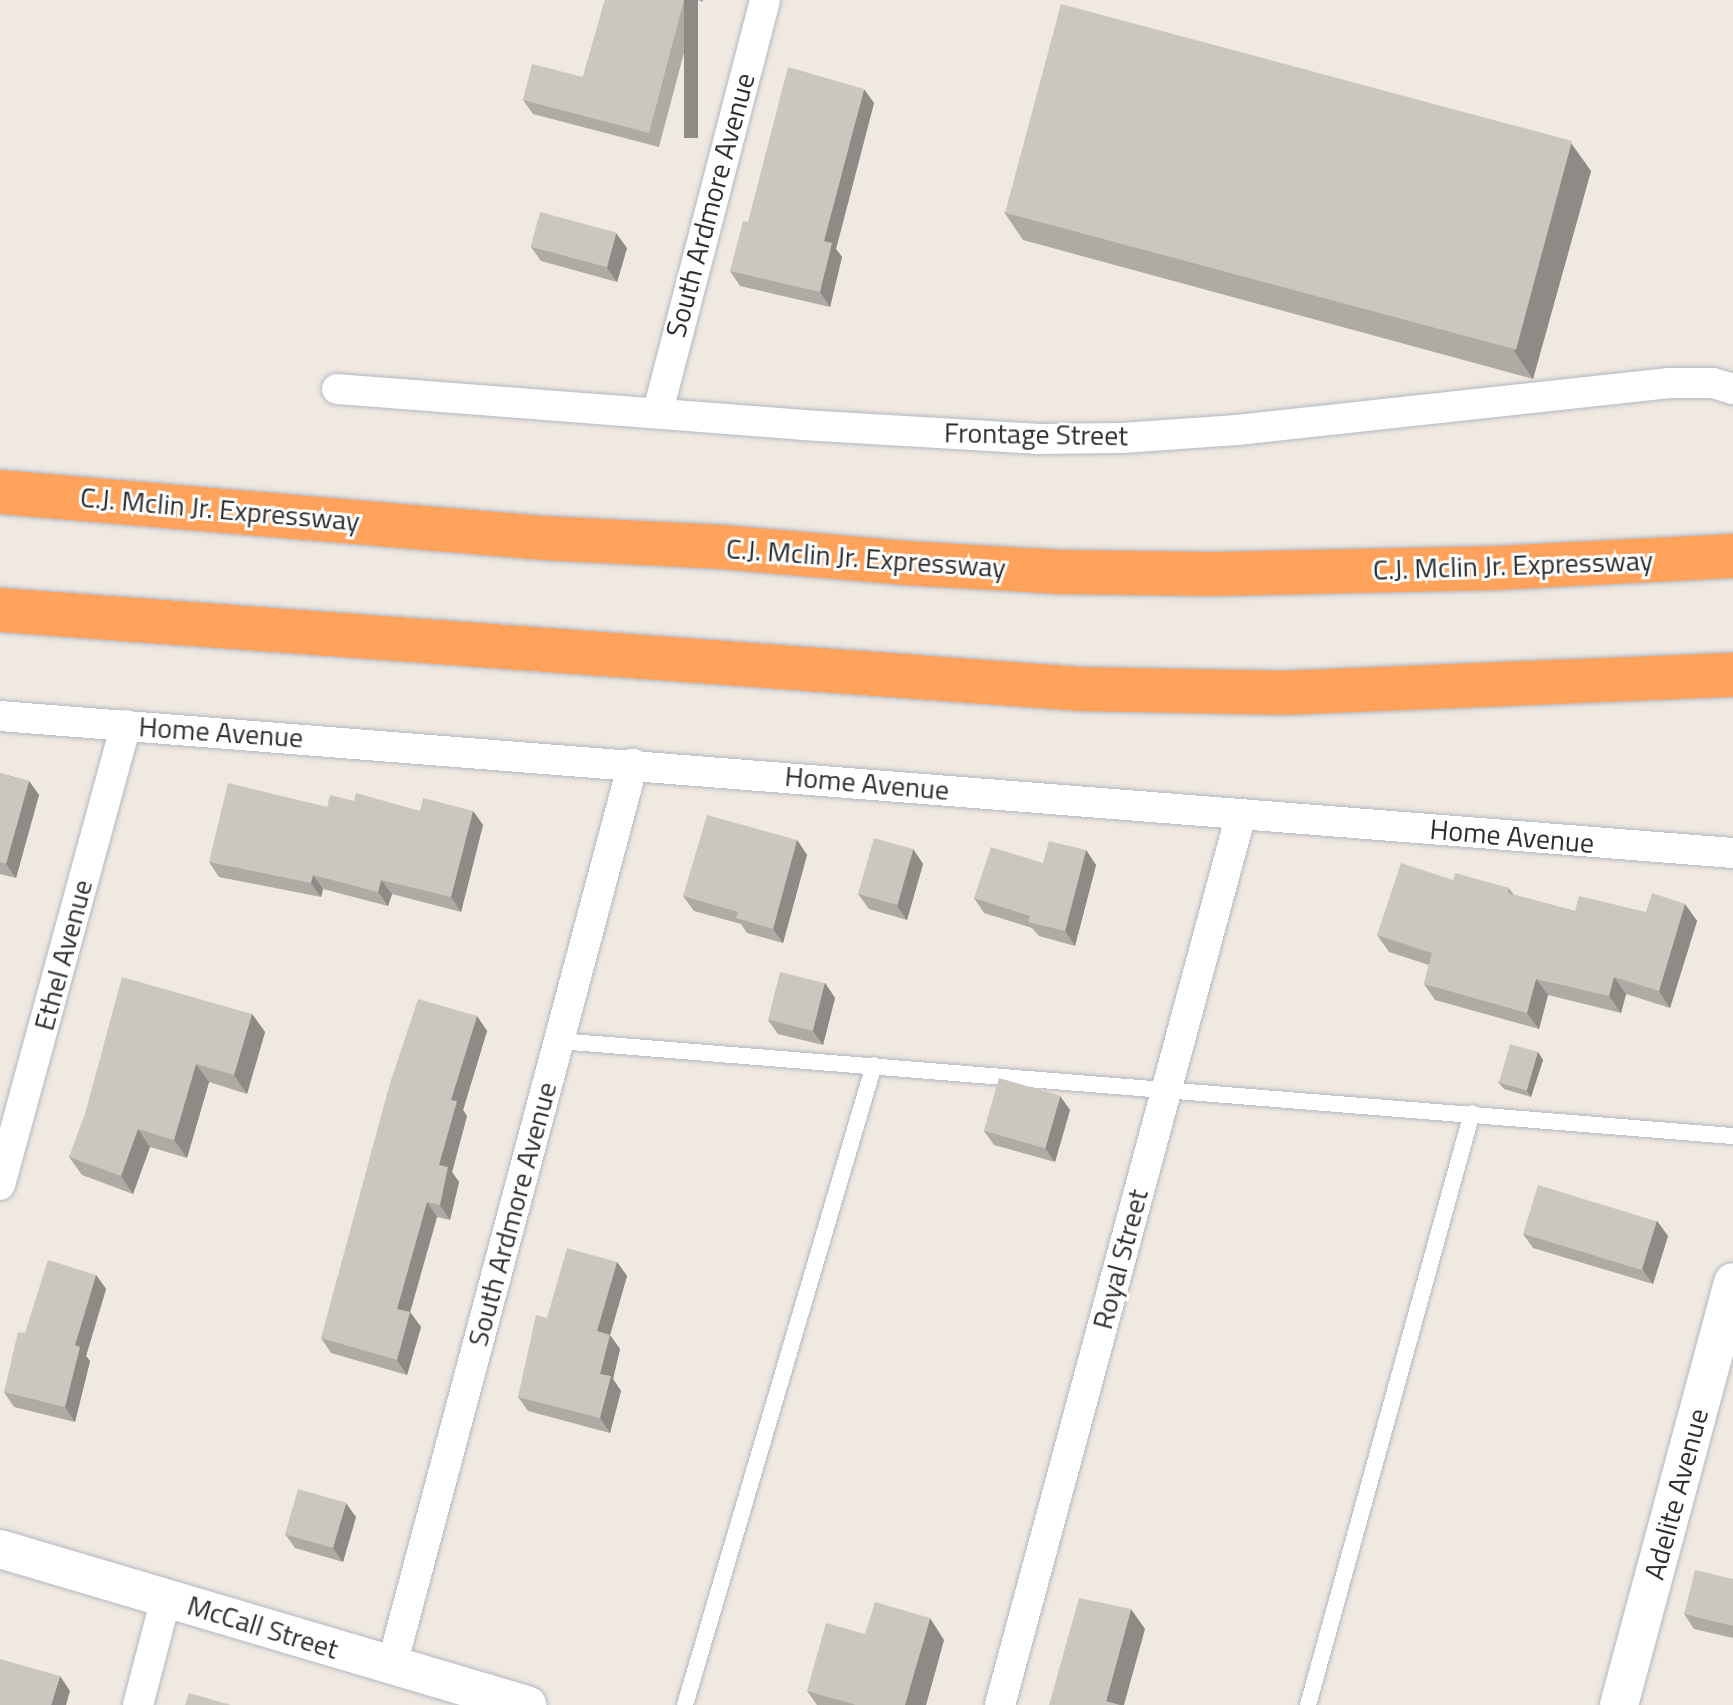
<!DOCTYPE html>
<style>
body{margin:0}
#map{position:relative;width:1733px;height:1705px;overflow:hidden;background:#efe9e1;font-family:"Titillium Web",sans-serif}
div>[style]{position:absolute}
.roads{filter:drop-shadow(0 0 2px #b4b7c1) drop-shadow(0 0 2px #b4b7c1)}
.service>*{height:16px;margin:-8px;padding:0 8px;transform-origin:8px;border-radius:8px;background:#fff}
.minor>*{height:30px;margin:-15px;padding:0 15px;transform-origin:15px;border-radius:15px;background:#fff}
.tertiary>*{height:38px;margin:-19px;padding:0 19px;transform-origin:19px;border-radius:19px;background:#fff}
.motorway>*{height:44px;margin:-22px;padding:0 22px;transform-origin:22px;border-radius:22px;background:#ffa35c}
.wall>*{inset:0;background:#afaba4}
.shaded-wall>*{inset:0;background:#8e8b86;transform-origin:0 0}
.building>*{inset:0;background:#cbc7bf;transform-origin:0 0}
span{translate:-50% -50%;white-space:nowrap;text-align:center;line-height:1.15;-webkit-text-stroke:6px #fff;paint-order:stroke}
.street-label{font-size:28px;color:#2e2e2e}
</style>
<div id="map">
<div class="roads">
<div class="service">
<i style="left:559px;top:1041px;width:1178px;rotate:4.63deg"></i>
<i style="left:685px;top:1705px;width:667px;rotate:-73.55deg"></i>
<i style="left:1308px;top:1705px;width:614px;rotate:-74.52deg"></i>
</div>
<div class="minor">
<i style="left:337px;top:389px;width:467px;rotate:4.4deg"></i>
<i style="left:803px;top:425px;width:233px;rotate:3.4deg"></i>
<i style="left:1036px;top:439px;width:86px;rotate:-0.7deg"></i>
<i style="left:1122px;top:438px;width:115px;rotate:-4deg"></i>
<i style="left:1237px;top:430px;width:435px;rotate:-6.2deg"></i>
<i style="left:1669px;top:383px;width:44px"></i>
<i style="left:1713px;top:383px;width:21px;rotate:17deg"></i>
<i style="left:658px;top:411px;width:425px;rotate:-75.4deg"></i>
<i style="left:0;top:716px;width:1738px;rotate:4.52deg"></i>
<i style="left:0;top:1185px;width:477px;rotate:-74.7deg"></i>
<i style="left:392px;top:1665px;width:933px;rotate:-75.03deg"></i>
<i style="left:138px;top:1705px;width:111px;rotate:-75.3deg"></i>
<i style="left:1000px;top:1705px;width:923px;rotate:-74.86deg"></i>
</div>
<div class="tertiary">
<i style="left:0;top:1549px;width:550px;rotate:16.49deg"></i>
<i style="left:1619px;top:1705px;width:438px;rotate:-74.9deg"></i>
</div>
<div class="motorway">
<i style="left:0;top:492px;width:545px;rotate:4.84deg"></i>
<i style="left:543px;top:538px;width:179px;rotate:2.9deg"></i>
<i style="left:722px;top:547px;width:184px;rotate:5deg"></i>
<i style="left:905px;top:563px;width:156px;rotate:3.3deg"></i>
<i style="left:1061px;top:572px;width:152px;rotate:0.8deg"></i>
<i style="left:1213px;top:574px;width:283px;rotate:-1.2deg"></i>
<i style="left:1496px;top:568px;width:237px;rotate:-2.9deg"></i>
<i style="left:0;top:610px;width:1083px;rotate:4.18deg"></i>
<i style="left:1080px;top:689px;width:200px;rotate:1.1deg"></i>
<i style="left:1280px;top:693px;width:453px;rotate:-2.3deg"></i>
</div>
</div>
<div class="wall">
<i style="clip-path:polygon(605px 0,703px 0,703px 2px,698px 0,659px 147px,533px 114px,523px 100px,583px 77px)"></i>
<i style="clip-path:polygon(874px 103px,836px 249px,842px 257px,830px 307px,740px 286px,730px 271px,748px 222px)"></i>
<i style="clip-path:polygon(1591px 171px,1533px 379px,1023px 240px,1004px 212px)"></i>
<i style="clip-path:polygon(531px 247px,627px 248px,617px 282px,541px 261px)"></i>
<i style="clip-path:polygon(0 773px,29px 781px,39px 795px,16px 878px,0 874px)"></i>
<i style="clip-path:polygon(354px 801px,420px 811px,473px 811px,483px 825px,461px 912px,392px 894px,388px 906px,323px 889px,321px 897px,219px 877px,209px 862px,327px 807px)"></i>
<i style="clip-path:polygon(797px 840px,807px 855px,783px 943px,747px 933px,741px 924px,694px 911px,683px 896px)"></i>
<i style="clip-path:polygon(913px 849px,923px 864px,907px 920px,869px 909px,858px 894px)"></i>
<i style="clip-path:polygon(1086px 850px,1096px 865px,1075px 946px,1039px 936px,1032px 928px,984px 913px,974px 898px,1043px 863px)"></i>
<i style="clip-path:polygon(1453px 880px,1509px 888px,1514px 895px,1575px 911px,1646px 912px,1685px 904px,1697px 921px,1670px 1008px,1626px 994px,1621px 1013px,1548px 995px,1539px 1029px,1435px 1000px,1424px 984px,1429px 965px,1389px 952px,1377px 935px)"></i>
<i style="clip-path:polygon(825px 983px,835px 998px,823px 1045px,778px 1034px,768px 1020px)"></i>
<i style="clip-path:polygon(252px 1014px,265px 1032px,247px 1094px,209px 1082px,187px 1158px,150px 1147px,133px 1194px,82px 1175px,69px 1157px)"></i>
<i style="clip-path:polygon(477px 1016px,487px 1031px,463px 1110px,467px 1116px,452px 1172px,459px 1182px,450px 1220px,437px 1217px,410px 1312px,421px 1327px,407px 1375px,331px 1353px,321px 1338px)"></i>
<i style="clip-path:polygon(1538px 1052px,1543px 1060px,1531px 1097px,1504px 1089px,1498px 1082px)"></i>
<i style="clip-path:polygon(1060px 1096px,1070px 1110px,1055px 1162px,994px 1145px,984px 1131px)"></i>
<i style="clip-path:polygon(1657px 1221px,1668px 1236px,1653px 1284px,1533px 1248px,1523px 1234px)"></i>
<i style="clip-path:polygon(617px 1262px,627px 1276px,610px 1335px,620px 1349px,613px 1379px,621px 1391px,610px 1433px,528px 1411px,518px 1397px,547px 1318px)"></i>
<i style="clip-path:polygon(96px 1275px,106px 1289px,86px 1356px,90px 1361px,75px 1422px,14px 1407px,4px 1392px,25px 1333px)"></i>
<i style="clip-path:polygon(356px 1517px,343px 1562px,295px 1548px,285px 1534px)"></i>
<i style="clip-path:polygon(1733px 1579px,1733px 1638px,1694px 1629px,1684px 1614px)"></i>
<i style="clip-path:polygon(944px 1640px,926px 1705px,817px 1705px,807px 1691px)"></i>
</div>
<div class="shaded-wall">
<i style="left:684px;top:0;width:14px;height:138px"></i>
<i style="clip-path:polygon(864px 89px,874px 103px,836px 249px,842px 257px,830px 307px,820px 292px,824px 241px)"></i>
<i style="clip-path:polygon(1571px 143px,1591px 171px,1533px 379px,1514px 351px)"></i>
<i style="clip-path:polygon(616px 233px,627px 248px,617px 282px,607px 268px)"></i>
<i style="clip-path:polygon(29px 781px,39px 795px,16px 878px,6px 864px)"></i>
<i style="clip-path:polygon(473px 811px,483px 825px,461px 912px,451px 897px)"></i>
<i style="clip-path:polygon(797px 840px,807px 855px,783px 943px,773px 929px)"></i>
<i style="clip-path:polygon(913px 849px,923px 864px,907px 920px,897px 906px)"></i>
<i style="clip-path:polygon(1086px 850px,1096px 865px,1075px 946px,1065px 931px)"></i>
<i style="clip-path:polygon(313px 875px,323px 889px,321px 897px,311px 883px)"></i>
<i style="clip-path:polygon(381px 880px,392px 894px,388px 906px,378px 892px)"></i>
<i style="clip-path:polygon(1685px 904px,1697px 921px,1670px 1008px,1659px 991px)"></i>
<i style="clip-path:polygon(1614px 977px,1626px 994px,1621px 1013px,1609px 996px)"></i>
<i style="clip-path:polygon(1536px 979px,1548px 995px,1539px 1029px,1527px 1013px)"></i>
<i style="clip-path:polygon(825px 983px,835px 998px,823px 1045px,813px 1031px)"></i>
<i style="clip-path:polygon(252px 1014px,265px 1032px,247px 1094px,234px 1075px)"></i>
<i style="clip-path:polygon(477px 1016px,487px 1031px,463px 1110px,467px 1116px,452px 1172px,459px 1182px,450px 1220px,440px 1205px,439px 1165px,451px 1100px)"></i>
<i style="clip-path:polygon(1538px 1052px,1543px 1060px,1531px 1097px,1526px 1090px)"></i>
<i style="clip-path:polygon(196px 1064px,209px 1082px,187px 1158px,174px 1140px)"></i>
<i style="clip-path:polygon(1060px 1096px,1070px 1110px,1055px 1162px,1045px 1148px)"></i>
<i style="clip-path:polygon(138px 1129px,150px 1147px,133px 1194px,121px 1176px)"></i>
<i style="clip-path:polygon(427px 1202px,437px 1217px,407px 1323px,397px 1309px)"></i>
<i style="clip-path:polygon(1657px 1221px,1668px 1236px,1653px 1284px,1642px 1269px)"></i>
<i style="clip-path:polygon(617px 1262px,627px 1276px,610px 1335px,620px 1349px,613px 1379px,621px 1391px,610px 1433px,600px 1418px,600px 1374px,597px 1331px)"></i>
<i style="clip-path:polygon(96px 1275px,106px 1289px,86px 1356px,90px 1361px,75px 1422px,65px 1407px,75px 1345px)"></i>
<i style="clip-path:polygon(410px 1312px,421px 1327px,407px 1375px,397px 1360px)"></i>
<i style="clip-path:polygon(346px 1503px,356px 1517px,343px 1562px,333px 1548px)"></i>
<i style="clip-path:polygon(1131px 1609px,1145px 1629px,1124px 1705px,1109px 1705px,1106px 1701px)"></i>
<i style="clip-path:polygon(930px 1618px,944px 1640px,926px 1705px,905px 1705px)"></i>
<i style="clip-path:polygon(60px 1676px,70px 1691px,66px 1705px,51px 1705px)"></i>
</div>
<div class="building">
<i style="clip-path:polygon(605px 0,684px 0,649px 133px,523px 100px,532px 64px,583px 77px)"></i>
<i style="left:1061px;top:4px;width:529px;height:216px;rotate:15deg"></i>
<i style="clip-path:polygon(788px 67px,864px 89px,824px 241px,832px 243px,820px 292px,730px 271px,743px 221px,748px 222px)"></i>
<i style="left:540px;top:212px;width:79px;height:36px;rotate:15deg"></i>
<i style="clip-path:polygon(0 773px,29px 781px,6px 864px,0 862px)"></i>
<i style="clip-path:polygon(228px 783px,327px 807px,330px 795px,354px 801px,356px 793px,420px 811px,423px 798px,473px 811px,451px 897px,381px 880px,378px 892px,313px 875px,311px 883px,209px 862px)"></i>
<i style="clip-path:polygon(707px 815px,797px 840px,773px 929px,736px 918px,738px 912px,683px 896px)"></i>
<i style="left:874px;top:838px;width:41px;height:58px;rotate:16deg"></i>
<i style="clip-path:polygon(1049px 841px,1086px 850px,1065px 931px,1028px 922px,1030px 916px,974px 898px,991px 847px,1043px 863px)"></i>
<i style="clip-path:polygon(1401px 863px,1453px 880px,1455px 873px,1509px 888px,1508px 893px,1575px 911px,1579px 896px,1646px 912px,1652px 893px,1685px 904px,1659px 991px,1614px 977px,1609px 996px,1536px 979px,1527px 1013px,1424px 984px,1432px 953px,1377px 935px)"></i>
<i style="left:780px;top:972px;width:46px;height:49px;rotate:14deg"></i>
<i style="clip-path:polygon(122px 977px,252px 1014px,234px 1075px,196px 1064px,174px 1140px,138px 1129px,121px 1176px,69px 1157px,85px 1114px)"></i>
<i style="clip-path:polygon(418px 999px,477px 1016px,451px 1100px,457px 1101px,439px 1165px,448px 1167px,440px 1205px,427px 1202px,397px 1309px,410px 1312px,397px 1360px,321px 1338px,390px 1083px)"></i>
<i style="left:1510px;top:1044px;width:29px;height:40px;rotate:16deg"></i>
<i style="left:999px;top:1078px;width:64px;height:55px;rotate:16deg"></i>
<i style="left:1538px;top:1185px;width:124px;height:51px;rotate:17deg"></i>
<i style="clip-path:polygon(567px 1248px,617px 1262px,597px 1331px,610px 1335px,600px 1374px,611px 1376px,600px 1418px,518px 1397px,536px 1315px,547px 1318px)"></i>
<i style="clip-path:polygon(48px 1260px,96px 1275px,75px 1345px,80px 1347px,65px 1407px,4px 1392px,18px 1332px,25px 1333px)"></i>
<i style="left:298px;top:1489px;width:50px;height:47px;rotate:16deg"></i>
<i style="clip-path:polygon(1695px 1570px,1733px 1579px,1733px 1626px,1684px 1614px)"></i>
<i style="clip-path:polygon(1079px 1598px,1131px 1609px,1106px 1701px,1120px 1705px,1049px 1705px)"></i>
<i style="clip-path:polygon(875px 1602px,930px 1618px,905px 1705px,856px 1705px,807px 1691px,826px 1623px,865px 1634px)"></i>
<i style="clip-path:polygon(0 1659px,60px 1676px,51px 1705px,0 1705px)"></i>
<i style="clip-path:polygon(189px 1693px,231px 1705px,185px 1705px)"></i>
</div>
<div class="street-label">
<span style="left:710px;top:205px;rotate:-75deg">South Ardmore Avenue</span>
<span style="left:1036px;top:434px;rotate:1deg">Frontage Street</span>
<span style="left:220px;top:509px;rotate:5deg">C.J. Mclin Jr. Expressway</span>
<span style="left:866px;top:558px;rotate:4deg">C.J. Mclin Jr. Expressway</span>
<span style="left:1513px;top:565px;rotate:-2deg">C.J. Mclin Jr. Expressway</span>
<span style="left:221px;top:732px;rotate:4deg">Home Avenue</span>
<span style="left:867px;top:783px;rotate:5deg">Home Avenue</span>
<span style="left:1512px;top:836px;rotate:5deg">Home Avenue</span>
<span style="left:63px;top:955px;rotate:-75deg">Ethel Avenue</span>
<span style="left:512px;top:1214px;rotate:-75deg">South Ardmore Avenue</span>
<span style="left:1120px;top:1259px;rotate:-75deg">Royal Street</span>
<span style="left:1676px;top:1494px;rotate:-75deg">Adelite Avenue</span>
<span style="left:263px;top:1627px;rotate:17deg">McCall Street</span>
</div>
</div>
